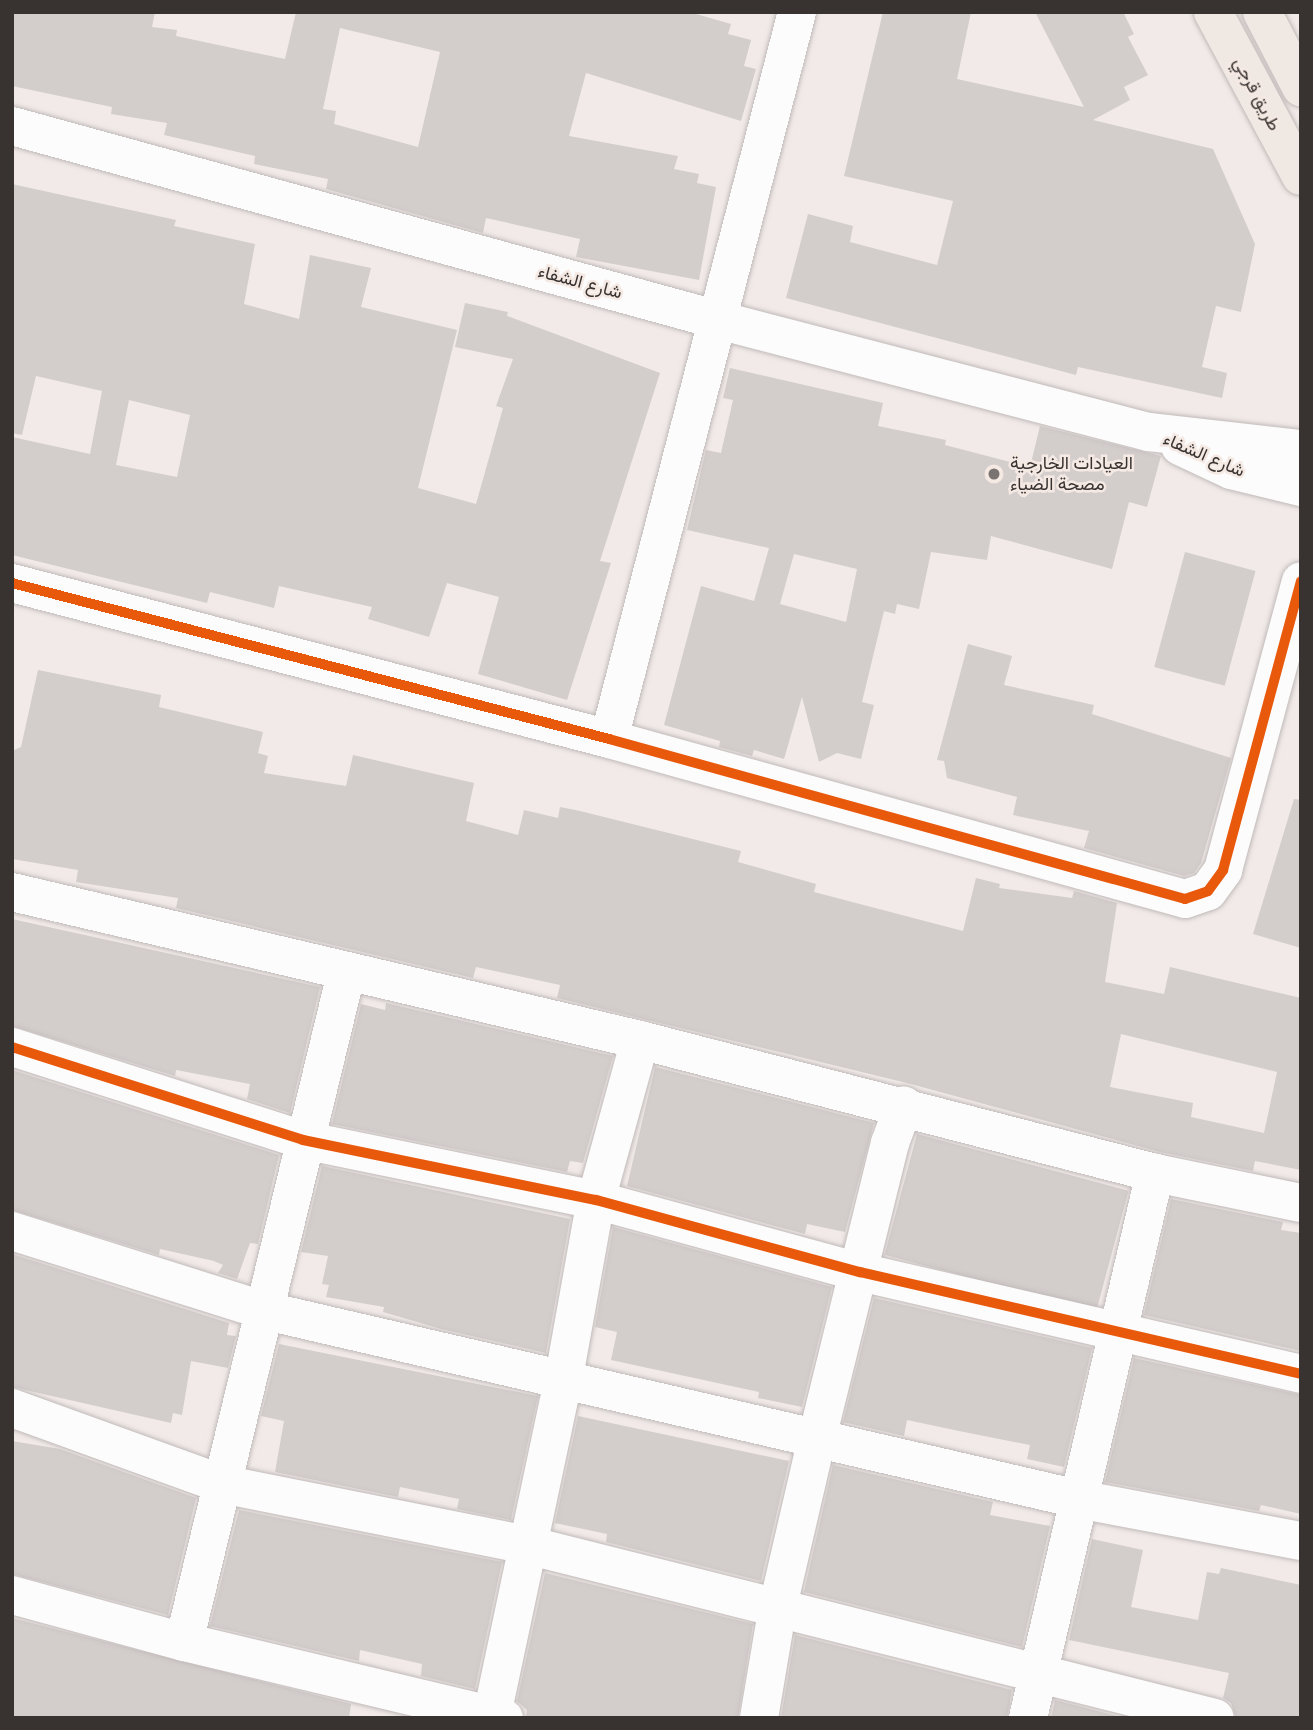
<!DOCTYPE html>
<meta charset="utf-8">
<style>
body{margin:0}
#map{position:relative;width:1313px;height:1730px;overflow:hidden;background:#f1eae8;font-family:"Times New Roman",Vazirmatn,serif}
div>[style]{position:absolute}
.building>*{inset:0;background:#d3cdcc;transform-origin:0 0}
.roads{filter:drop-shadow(0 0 2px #c0bab9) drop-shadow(0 0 2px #c0bab9)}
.minor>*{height:38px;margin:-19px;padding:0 19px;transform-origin:19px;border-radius:19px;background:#fdfcfc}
.trunk>*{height:38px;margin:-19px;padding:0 19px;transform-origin:19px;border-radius:19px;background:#f0e8e2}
.cycleway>*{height:10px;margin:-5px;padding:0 5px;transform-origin:5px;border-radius:5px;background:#e8590c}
.dots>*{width:19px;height:19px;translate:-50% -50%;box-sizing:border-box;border:4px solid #f5e9e4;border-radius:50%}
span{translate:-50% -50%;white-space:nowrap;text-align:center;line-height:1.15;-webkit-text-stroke:5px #f5e9e4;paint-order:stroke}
.street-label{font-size:18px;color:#383331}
.poi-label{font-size:18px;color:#383331}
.left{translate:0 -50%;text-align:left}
.frame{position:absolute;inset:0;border:14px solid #383331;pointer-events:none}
</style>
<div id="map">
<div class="building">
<i style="clip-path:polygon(evenodd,12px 12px,155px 12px,152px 27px,177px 30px,176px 36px,285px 59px,296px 12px,689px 12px,731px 24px,728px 34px,751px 40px,744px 66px,756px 69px,741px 121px,586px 73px,569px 136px,678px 156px,674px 169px,699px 174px,697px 183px,716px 187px,699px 280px,576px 257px,580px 239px,486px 218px,483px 233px,326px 189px,328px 179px,254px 164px,255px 156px,164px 135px,167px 123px,111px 114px,112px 107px,12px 86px,12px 12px,340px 28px,440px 52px,418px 147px,334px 124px,336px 111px,323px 109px,340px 28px)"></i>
<i style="clip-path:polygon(883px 12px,971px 12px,957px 79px,1084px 107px,1035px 12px,1123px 12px,1134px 34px,1128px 37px,1148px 75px,1124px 87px,1130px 100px,1093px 120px,1213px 149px,1255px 244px,1241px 312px,1216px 306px,1202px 367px,1227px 373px,1222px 398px,1078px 367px,1076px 375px,786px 298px,808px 214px,853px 226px,850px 242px,937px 265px,953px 201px,844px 176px)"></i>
<i style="clip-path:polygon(evenodd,12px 184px,176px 220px,174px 226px,255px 244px,244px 304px,299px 319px,310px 255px,371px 268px,361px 307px,457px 330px,418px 488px,476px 504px,503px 408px,496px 406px,513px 359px,455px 347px,465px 303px,508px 312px,507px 316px,660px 373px,600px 561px,611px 563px,567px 700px,478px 674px,499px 597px,447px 583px,429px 637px,368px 619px,372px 607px,279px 586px,274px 608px,210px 592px,207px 603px,12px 555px,12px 437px,90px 454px,102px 391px,36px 376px,22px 435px,12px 433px,12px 184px,129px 400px,190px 415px,177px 477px,116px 465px,129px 400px)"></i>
<i style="clip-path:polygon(evenodd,730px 368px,883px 403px,878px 426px,946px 440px,945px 445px,1030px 467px,1040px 426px,1161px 456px,1147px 507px,1129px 502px,1112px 569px,991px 536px,987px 560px,931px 552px,919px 609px,897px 604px,895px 614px,884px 611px,862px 702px,874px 705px,861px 759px,837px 753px,819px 762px,802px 697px,784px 759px,754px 750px,752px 756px,719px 747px,720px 741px,664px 725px,701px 586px,754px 601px,769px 548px,687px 530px,706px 450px,721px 453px,733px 400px,723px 398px,730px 368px,794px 554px,857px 569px,846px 622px,780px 604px,794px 554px)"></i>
<i style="left:1185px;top:552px;width:73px;height:119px;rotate:15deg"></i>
<i style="clip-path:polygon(968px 644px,1012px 656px,1004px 685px,1094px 705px,1092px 714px,1231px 758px,1201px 863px,1194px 873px,1184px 876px,1084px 848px,1089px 831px,1013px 815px,1017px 797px,947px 778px,944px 761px,937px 760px)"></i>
<i style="clip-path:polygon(evenodd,38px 670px,161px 695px,159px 707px,263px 732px,258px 753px,268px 756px,264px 773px,346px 786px,353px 755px,474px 783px,466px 821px,518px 835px,524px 810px,558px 818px,560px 807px,580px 811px,741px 851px,738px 862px,816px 884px,814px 892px,963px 931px,976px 878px,1000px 884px,999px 888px,1072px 898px,1074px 891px,1117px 903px,1105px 982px,1164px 994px,1170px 967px,1301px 998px,1301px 1170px,1255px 1161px,1253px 1171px,1160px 1152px,911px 1084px,557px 998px,560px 985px,476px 967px,473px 978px,176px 908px,178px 898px,76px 882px,78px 870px,12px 859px,12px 751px,21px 747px,38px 670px,1121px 1034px,1277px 1072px,1264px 1133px,1191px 1117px,1193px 1103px,1110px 1087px,1121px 1034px)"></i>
<i style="clip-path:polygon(1294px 799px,1301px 800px,1301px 948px,1253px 934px)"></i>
<i style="clip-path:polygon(12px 919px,320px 987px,290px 1113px,247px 1099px,250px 1084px,176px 1070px,175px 1076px,12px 1026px)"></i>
<i style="clip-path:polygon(386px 1003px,613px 1056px,583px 1163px,570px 1161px,567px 1172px,332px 1124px,361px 1004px,385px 1010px)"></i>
<i style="clip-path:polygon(655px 1067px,874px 1123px,845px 1232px,807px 1224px,805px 1234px,627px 1186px)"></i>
<i style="clip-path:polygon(12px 1070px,279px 1155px,258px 1244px,250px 1243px,237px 1279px,218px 1273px,223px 1265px,214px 1261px,160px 1249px,159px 1255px,12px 1210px)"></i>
<i style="left:917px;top:1134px;width:219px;height:125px;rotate:15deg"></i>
<i style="clip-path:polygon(322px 1166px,570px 1219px,546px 1353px,441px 1329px,383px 1312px,384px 1307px,326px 1297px,329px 1285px,322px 1284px,328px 1256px,301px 1252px)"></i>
<i style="clip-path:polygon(1171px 1199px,1283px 1222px,1281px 1230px,1301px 1233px,1301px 1351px,1144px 1315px)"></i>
<i style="clip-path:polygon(613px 1227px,832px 1287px,802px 1407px,758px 1398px,759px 1392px,611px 1360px,617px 1332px,595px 1327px)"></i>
<i style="clip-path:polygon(12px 1254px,229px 1323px,227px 1335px,236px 1336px,228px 1368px,191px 1361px,182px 1415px,173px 1413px,171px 1423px,12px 1387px)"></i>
<i style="clip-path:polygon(874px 1298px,1092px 1348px,1064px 1467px,1027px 1459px,1030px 1445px,959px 1431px,907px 1420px,904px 1436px,843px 1422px)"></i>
<i style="clip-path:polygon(279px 1344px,538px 1396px,511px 1520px,457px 1509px,459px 1499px,400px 1487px,398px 1497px,275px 1472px,284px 1421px,261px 1416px)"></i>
<i style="clip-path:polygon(1134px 1358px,1301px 1395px,1301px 1514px,1261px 1505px,1259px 1511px,1105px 1482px)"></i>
<i style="clip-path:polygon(578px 1416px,789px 1461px,761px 1581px,606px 1542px,607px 1534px,555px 1523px)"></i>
<i style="clip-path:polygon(12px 1441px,60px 1449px,196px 1498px,168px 1615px,12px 1574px)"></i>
<i style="clip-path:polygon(833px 1465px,993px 1502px,990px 1515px,1050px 1526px,1022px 1647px,804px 1592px)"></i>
<i style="clip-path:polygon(239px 1510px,502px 1562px,475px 1689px,421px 1676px,422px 1664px,360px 1650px,359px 1661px,210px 1626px)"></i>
<i style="clip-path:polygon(1092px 1539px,1143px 1550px,1131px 1607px,1198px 1620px,1207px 1572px,1219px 1574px,1221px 1568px,1301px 1585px,1301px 1718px,1236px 1718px,1231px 1703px,1223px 1698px,1229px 1673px,1069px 1640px)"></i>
<i style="clip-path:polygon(545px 1573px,753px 1624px,738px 1718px,526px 1718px,527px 1710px,517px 1701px)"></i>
<i style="clip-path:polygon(12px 1618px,351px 1704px,349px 1718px,12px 1718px)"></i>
<i style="clip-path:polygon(795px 1635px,1012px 1690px,1007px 1718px,781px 1718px)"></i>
<i style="clip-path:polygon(1055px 1700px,1121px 1717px,1121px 1718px,1051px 1718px)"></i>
</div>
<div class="roads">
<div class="minor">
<i style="left:12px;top:126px;width:732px;rotate:15.36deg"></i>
<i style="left:718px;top:320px;width:445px;rotate:14.6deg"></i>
<i style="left:1149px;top:432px;width:153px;rotate:6.4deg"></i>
<i style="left:1180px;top:446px;width:56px;rotate:25.2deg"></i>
<i style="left:1231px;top:470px;width:72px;rotate:13.7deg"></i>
<i style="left:12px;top:583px;width:617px;rotate:14.64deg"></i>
<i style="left:609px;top:739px;width:598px;rotate:15.52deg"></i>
<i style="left:1185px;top:899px;width:24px;rotate:-19deg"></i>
<i style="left:1208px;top:891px;width:26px;rotate:-54deg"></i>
<i style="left:1223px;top:870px;width:299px;rotate:-74.9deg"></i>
<i style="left:609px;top:739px;width:751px;rotate:-75.5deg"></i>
<i style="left:12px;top:892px;width:645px;rotate:13.26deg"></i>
<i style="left:640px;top:1040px;width:532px;rotate:14.48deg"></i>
<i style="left:1155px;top:1173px;width:149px;rotate:11.6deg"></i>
<i style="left:12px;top:1047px;width:305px;rotate:17.7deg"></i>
<i style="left:303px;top:1140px;width:299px;rotate:11.6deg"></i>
<i style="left:596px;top:1200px;width:274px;rotate:15.3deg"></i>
<i style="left:860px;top:1272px;width:453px;rotate:13deg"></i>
<i style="left:12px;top:1231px;width:262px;rotate:17.5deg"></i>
<i style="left:262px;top:1310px;width:838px;rotate:13.04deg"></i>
<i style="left:1078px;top:1499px;width:227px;rotate:10.7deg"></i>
<i style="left:12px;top:1408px;width:223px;rotate:19.9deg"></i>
<i style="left:222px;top:1484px;width:311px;rotate:11.3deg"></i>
<i style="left:527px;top:1545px;width:709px;rotate:14.11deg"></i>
<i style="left:12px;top:1595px;width:178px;rotate:15.3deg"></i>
<i style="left:184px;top:1642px;width:329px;rotate:13.4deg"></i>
<i style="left:184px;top:1642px;width:687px;rotate:-76.37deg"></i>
<i style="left:492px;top:1715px;width:346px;rotate:-78deg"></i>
<i style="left:564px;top:1377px;width:180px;rotate:-79.8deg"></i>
<i style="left:596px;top:1200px;width:166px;rotate:-74.6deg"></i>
<i style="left:759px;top:1718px;width:114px;rotate:-80.4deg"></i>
<i style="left:778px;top:1606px;width:172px;rotate:-76.9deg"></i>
<i style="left:817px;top:1438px;width:304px;rotate:-76.1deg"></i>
<i style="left:890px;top:1143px;width:40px;rotate:-69.8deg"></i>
<i style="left:1028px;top:1718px;width:560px;rotate:-76.88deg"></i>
</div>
<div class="trunk">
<i style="left:1213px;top:12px;width:186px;rotate:61.8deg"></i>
<i style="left:1262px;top:12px;width:85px;rotate:62.5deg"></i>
</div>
</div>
<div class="cycleway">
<i style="left:12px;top:583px;width:617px;rotate:14.64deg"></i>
<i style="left:609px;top:739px;width:598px;rotate:15.52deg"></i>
<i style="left:1185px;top:899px;width:24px;rotate:-19deg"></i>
<i style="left:1208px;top:891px;width:26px;rotate:-54deg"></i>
<i style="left:1223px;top:870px;width:299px;rotate:-74.9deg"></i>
<i style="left:12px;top:1047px;width:305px;rotate:17.7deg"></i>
<i style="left:303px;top:1140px;width:299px;rotate:11.6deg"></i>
<i style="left:596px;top:1200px;width:274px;rotate:15.3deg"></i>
<i style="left:860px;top:1272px;width:453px;rotate:13deg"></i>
</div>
<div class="dots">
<i style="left:994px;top:474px;background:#797371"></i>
</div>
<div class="street-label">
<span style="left:1257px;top:94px;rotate:62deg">طريق قرجي</span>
<span style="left:580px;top:282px;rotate:15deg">شارع الشفاء</span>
<span style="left:1204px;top:455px;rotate:23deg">شارع الشفاء</span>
</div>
<div class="poi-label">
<span class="left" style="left:1010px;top:474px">العيادات الخارجية<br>مصحة الضياء</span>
</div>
<div class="frame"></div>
</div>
